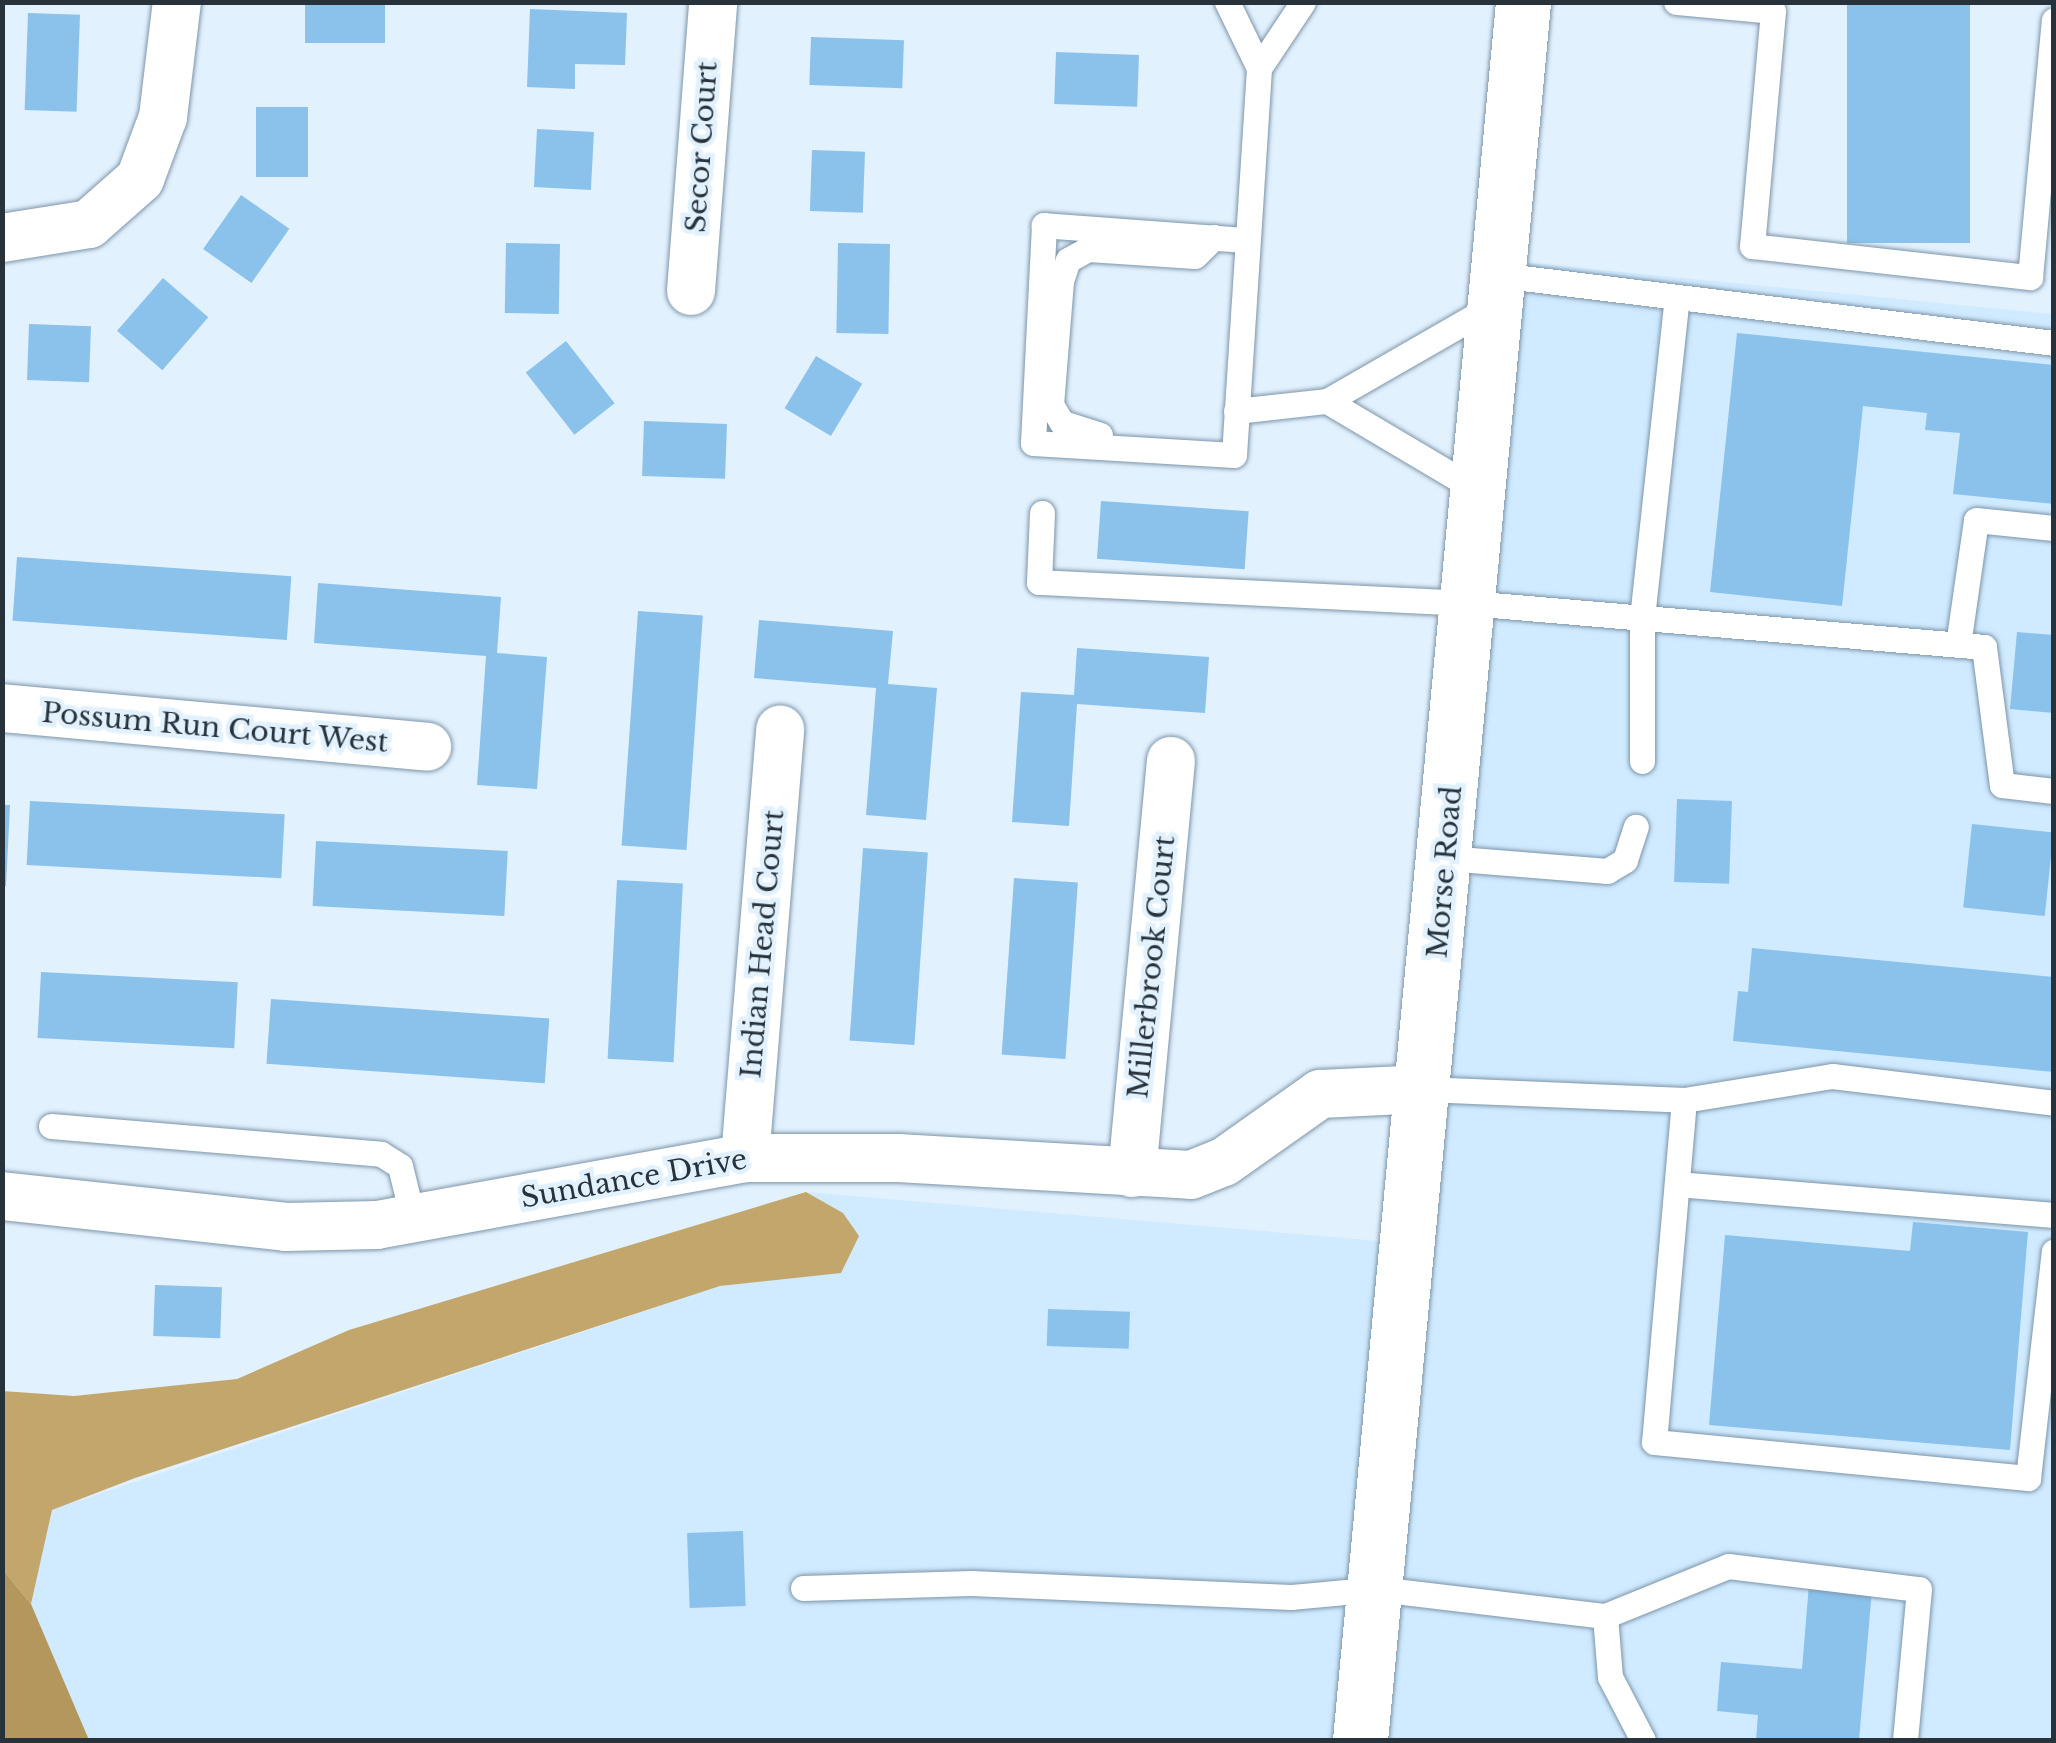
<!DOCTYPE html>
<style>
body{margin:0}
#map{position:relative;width:2056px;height:1743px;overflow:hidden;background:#e2f1fe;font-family:"Libre Baskerville",serif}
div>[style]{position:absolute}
.built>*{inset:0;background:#d0eaff}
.forest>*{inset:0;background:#c3a66c}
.water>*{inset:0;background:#b3975d}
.building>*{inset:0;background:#8ac2ec;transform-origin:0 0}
.roads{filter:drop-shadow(0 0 2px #7d95a8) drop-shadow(0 0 2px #7d95a8)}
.lane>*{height:25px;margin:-12.5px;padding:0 12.5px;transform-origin:12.5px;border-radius:12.5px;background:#fff}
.street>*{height:48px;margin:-24px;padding:0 24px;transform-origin:24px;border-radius:24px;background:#fff}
.primary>*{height:55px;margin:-27.5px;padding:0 27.5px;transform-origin:27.5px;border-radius:27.5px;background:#fff}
span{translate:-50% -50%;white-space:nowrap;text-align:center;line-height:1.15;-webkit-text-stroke:9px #e2f1fe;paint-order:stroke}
.street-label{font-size:28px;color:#28323a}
.frame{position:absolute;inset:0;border:5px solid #28323a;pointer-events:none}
</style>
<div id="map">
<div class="built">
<i style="clip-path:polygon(1508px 261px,2053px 314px,2053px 1740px,89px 1740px,31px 1604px,51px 1510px,720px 1286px,841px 1272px,843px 1213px,806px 1192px,1414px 1244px)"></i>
</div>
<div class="forest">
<i style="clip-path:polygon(806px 1192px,843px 1213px,859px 1236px,841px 1273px,720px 1286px,135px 1478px,52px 1510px,31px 1604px,3px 1570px,2px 1391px,74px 1396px,237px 1379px,349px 1330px)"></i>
</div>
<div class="water">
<i style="clip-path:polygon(3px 1570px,31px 1604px,89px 1740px,3px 1740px)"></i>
</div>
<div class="building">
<i style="left:305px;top:2px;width:80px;height:41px"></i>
<i style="left:1847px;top:2px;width:123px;height:241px"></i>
<i style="clip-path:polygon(530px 9px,627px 13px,625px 65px,575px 64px,575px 89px,527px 87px)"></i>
<i style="left:28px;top:13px;width:52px;height:97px;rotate:2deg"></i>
<i style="left:811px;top:37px;width:93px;height:48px;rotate:2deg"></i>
<i style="left:1056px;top:52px;width:83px;height:52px;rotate:2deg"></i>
<i style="left:256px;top:107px;width:52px;height:70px"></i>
<i style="left:537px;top:129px;width:57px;height:58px;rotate:3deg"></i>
<i style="left:812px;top:150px;width:53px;height:61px;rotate:2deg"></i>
<i style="left:241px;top:195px;width:59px;height:66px;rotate:35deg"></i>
<i style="left:506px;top:243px;width:54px;height:70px;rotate:1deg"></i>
<i style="left:838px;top:243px;width:52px;height:90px;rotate:1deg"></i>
<i style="left:163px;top:278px;width:60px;height:70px;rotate:41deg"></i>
<i style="left:29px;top:324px;width:62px;height:56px;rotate:2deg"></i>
<i style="clip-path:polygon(1737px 333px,2054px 365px,2054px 504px,1953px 494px,1960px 433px,1925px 430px,1927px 413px,1863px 406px,1842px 606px,1710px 592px)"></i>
<i style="left:566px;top:341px;width:79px;height:51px;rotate:52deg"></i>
<i style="left:816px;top:356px;width:54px;height:61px;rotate:31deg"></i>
<i style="left:644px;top:421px;width:83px;height:55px;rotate:2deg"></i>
<i style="left:1101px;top:501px;width:148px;height:58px;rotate:4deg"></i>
<i style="left:17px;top:557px;width:275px;height:64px;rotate:4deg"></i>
<i style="clip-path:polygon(318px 583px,501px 597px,497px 653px,547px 657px,537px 789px,477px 785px,486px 656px,314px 643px)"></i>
<i style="left:638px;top:611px;width:65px;height:235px;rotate:4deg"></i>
<i style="clip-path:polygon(759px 620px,893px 631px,888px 684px,937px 688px,926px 820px,866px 815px,876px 688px,754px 678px)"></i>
<i style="clip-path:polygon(2017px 632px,2054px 635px,2054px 713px,2010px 709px)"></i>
<i style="clip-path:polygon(1077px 648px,1209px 657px,1205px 713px,1077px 704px,1069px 826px,1012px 822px,1021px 692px,1074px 695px)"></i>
<i style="left:1677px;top:799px;width:55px;height:83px;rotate:2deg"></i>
<i style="left:30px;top:801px;width:255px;height:64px;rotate:3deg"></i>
<i style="clip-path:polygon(2px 805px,10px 805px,6px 886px,2px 886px)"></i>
<i style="left:1972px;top:824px;width:82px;height:84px;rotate:6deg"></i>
<i style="left:316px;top:841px;width:192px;height:65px;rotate:3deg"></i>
<i style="left:863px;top:848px;width:65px;height:193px;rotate:4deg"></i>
<i style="left:1014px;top:878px;width:64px;height:177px;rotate:4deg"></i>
<i style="left:617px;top:880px;width:66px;height:179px;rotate:3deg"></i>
<i style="clip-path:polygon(1752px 948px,2054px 977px,2054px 1072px,1733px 1041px,1738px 991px,1748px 992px)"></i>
<i style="left:41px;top:972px;width:197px;height:66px;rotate:3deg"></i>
<i style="left:271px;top:999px;width:279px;height:65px;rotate:4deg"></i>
<i style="clip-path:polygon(1913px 1222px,2028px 1232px,2010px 1450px,1709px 1425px,1725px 1235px,1910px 1251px)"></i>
<i style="left:155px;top:1285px;width:67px;height:51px;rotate:2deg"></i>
<i style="left:1048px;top:1309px;width:82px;height:37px;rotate:2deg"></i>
<i style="left:743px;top:1531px;width:75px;height:56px;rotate:88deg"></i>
<i style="clip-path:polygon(1809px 1584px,1872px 1590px,1859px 1740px,1756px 1740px,1758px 1715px,1717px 1711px,1721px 1662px,1802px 1669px)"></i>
</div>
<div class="roads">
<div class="lane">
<i style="left:1227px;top:2px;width:73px;rotate:64.1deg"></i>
<i style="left:1259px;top:68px;width:79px;rotate:-56.3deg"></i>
<i style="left:1676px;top:2px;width:97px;rotate:5.3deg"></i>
<i style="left:1773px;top:11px;width:236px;rotate:95.1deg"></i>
<i style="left:1752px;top:246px;width:280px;rotate:6.4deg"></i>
<i style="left:2030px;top:277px;width:258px;rotate:-84.7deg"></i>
<i style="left:1246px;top:240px;width:203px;rotate:-175.8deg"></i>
<i style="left:1044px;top:225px;width:218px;rotate:92.9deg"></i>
<i style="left:1033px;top:443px;width:201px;rotate:3.4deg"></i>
<i style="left:1234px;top:455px;width:388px;rotate:-86.3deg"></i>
<i style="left:1498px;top:275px;width:560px;rotate:6.97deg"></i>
<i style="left:1327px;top:401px;width:174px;rotate:30.7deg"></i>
<i style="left:1236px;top:411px;width:92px;rotate:-6.3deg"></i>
<i style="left:1327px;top:401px;width:195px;rotate:-29.9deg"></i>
<i style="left:1100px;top:435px;width:40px;rotate:-162deg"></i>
<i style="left:1062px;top:423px;width:21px;rotate:-121deg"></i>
<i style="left:1051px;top:405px;width:124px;rotate:-85.4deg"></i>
<i style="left:1061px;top:281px;width:22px;rotate:-72deg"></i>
<i style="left:1068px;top:260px;width:23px;rotate:-29deg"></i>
<i style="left:1088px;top:249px;width:107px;rotate:3.7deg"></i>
<i style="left:1195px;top:256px;width:27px;rotate:-45deg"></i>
<i style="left:1042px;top:513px;width:69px;rotate:92.5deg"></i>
<i style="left:1039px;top:582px;width:431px;rotate:2.8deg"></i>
<i style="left:1469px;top:603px;width:517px;rotate:4.88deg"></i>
<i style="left:1984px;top:647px;width:139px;rotate:82.6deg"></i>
<i style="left:2002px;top:785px;width:52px;rotate:6.6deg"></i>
<i style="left:1958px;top:645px;width:126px;rotate:-81.8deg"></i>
<i style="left:1976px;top:520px;width:78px;rotate:5.9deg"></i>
<i style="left:1642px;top:761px;width:143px;rotate:-90deg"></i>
<i style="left:1642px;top:618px;width:322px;rotate:-83.8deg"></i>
<i style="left:1446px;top:858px;width:162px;rotate:4.6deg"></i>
<i style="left:1607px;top:871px;width:21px;rotate:-31deg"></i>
<i style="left:1625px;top:860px;width:35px;rotate:-72deg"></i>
<i style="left:1425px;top:1089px;width:259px;rotate:2.4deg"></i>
<i style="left:1684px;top:1100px;width:343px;rotate:95deg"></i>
<i style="left:1654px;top:1442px;width:376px;rotate:5.5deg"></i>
<i style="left:2028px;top:1478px;width:228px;rotate:-83.5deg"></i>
<i style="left:1684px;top:1100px;width:150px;rotate:-9.2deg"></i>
<i style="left:1832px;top:1076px;width:224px;rotate:6.9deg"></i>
<i style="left:51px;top:1126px;width:331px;rotate:4.8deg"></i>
<i style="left:381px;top:1154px;width:22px;rotate:32deg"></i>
<i style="left:400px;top:1166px;width:55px;rotate:76.2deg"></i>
<i style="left:1677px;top:1184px;width:378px;rotate:4.7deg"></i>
<i style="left:803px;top:1588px;width:168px;rotate:-1.7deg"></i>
<i style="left:971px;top:1583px;width:320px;rotate:2.5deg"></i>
<i style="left:1291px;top:1597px;width:87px;rotate:-5.3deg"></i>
<i style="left:1378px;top:1589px;width:229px;rotate:6.8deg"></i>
<i style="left:1605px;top:1616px;width:133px;rotate:-22.1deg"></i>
<i style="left:1728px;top:1566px;width:192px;rotate:6.9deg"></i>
<i style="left:1919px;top:1589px;width:152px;rotate:95.3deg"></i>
<i style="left:1605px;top:1616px;width:61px;rotate:85.3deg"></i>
<i style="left:1610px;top:1677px;width:71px;rotate:62.4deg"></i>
</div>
<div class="street">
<i style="left:2px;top:238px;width:88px;rotate:-9.1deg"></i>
<i style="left:89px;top:224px;width:68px;rotate:-41.4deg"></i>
<i style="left:140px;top:179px;width:66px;rotate:-69.6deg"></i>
<i style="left:163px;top:117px;width:116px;rotate:-83.1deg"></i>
<i style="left:691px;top:291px;width:290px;rotate:-85.6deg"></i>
<i style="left:2px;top:708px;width:427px;rotate:5.2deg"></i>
<i style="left:745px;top:1158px;width:430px;rotate:-85.3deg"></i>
<i style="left:1132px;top:1173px;width:414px;rotate:-84.6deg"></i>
<i style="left:2px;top:1196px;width:286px;rotate:6.2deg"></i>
<i style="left:286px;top:1227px;width:91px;rotate:-1.3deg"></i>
<i style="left:377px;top:1225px;width:374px;rotate:-10.3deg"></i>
<i style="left:745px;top:1158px;width:153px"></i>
<i style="left:898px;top:1158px;width:293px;rotate:3.3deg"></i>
<i style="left:1191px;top:1175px;width:35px;rotate:-22deg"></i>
<i style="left:1224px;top:1162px;width:118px;rotate:-35.3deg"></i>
<i style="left:1320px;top:1094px;width:105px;rotate:-2.7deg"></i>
</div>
<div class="primary">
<i style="left:1360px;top:1740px;width:1746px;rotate:-84.64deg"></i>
</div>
</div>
<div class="street-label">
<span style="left:702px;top:147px;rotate:-86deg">Secor Court</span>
<span style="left:215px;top:728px;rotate:5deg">Possum Run Court West</span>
<span style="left:1445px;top:872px;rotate:-85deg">Morse Road</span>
<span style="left:763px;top:944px;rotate:-85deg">Indian Head Court</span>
<span style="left:1152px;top:967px;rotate:-84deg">Millerbrook Court</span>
<span style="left:634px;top:1179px;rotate:-10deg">Sundance Drive</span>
</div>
<div class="frame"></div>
</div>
